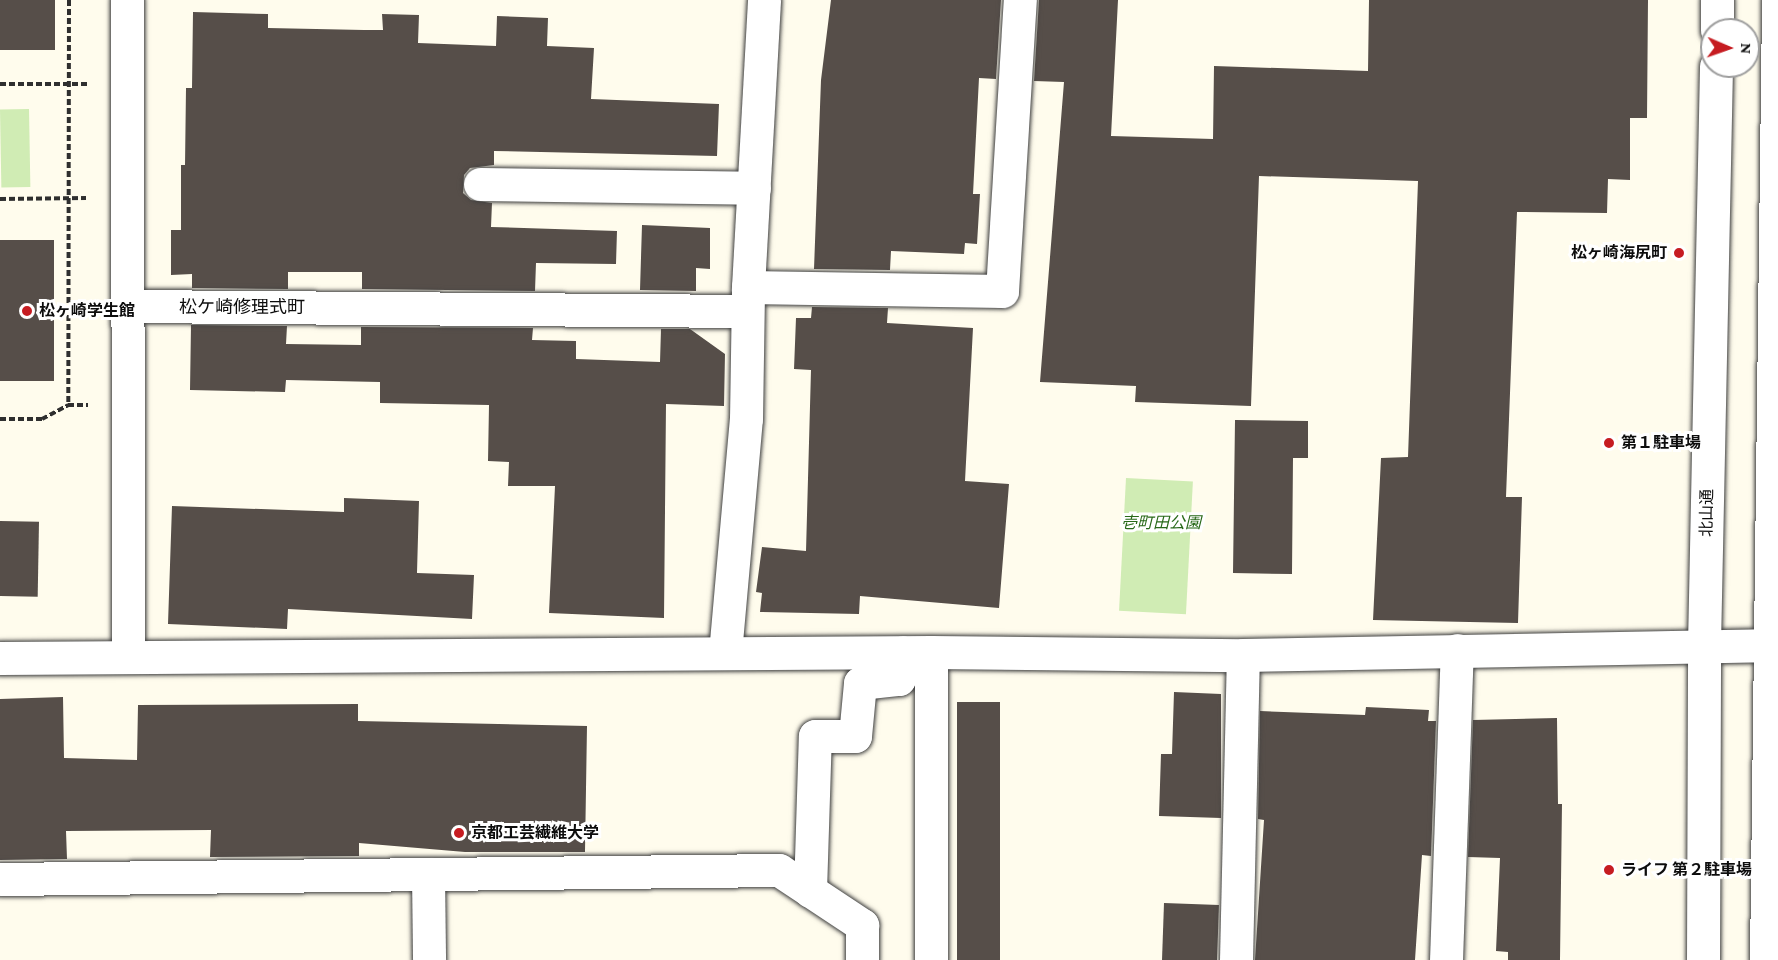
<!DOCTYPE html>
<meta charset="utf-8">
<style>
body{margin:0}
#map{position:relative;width:1778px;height:960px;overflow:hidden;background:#fffced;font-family:"Crimson Pro","Noto Sans JP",serif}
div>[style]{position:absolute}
.green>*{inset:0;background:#d0ecb4;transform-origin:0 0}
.building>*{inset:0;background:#564e49;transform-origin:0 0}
.path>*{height:4px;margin-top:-2px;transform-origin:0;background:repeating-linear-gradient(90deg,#2f2f2f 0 6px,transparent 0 9px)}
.roads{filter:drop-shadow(0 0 2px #404040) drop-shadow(0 0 2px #404040)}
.minor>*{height:33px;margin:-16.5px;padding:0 16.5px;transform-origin:16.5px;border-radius:16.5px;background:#fff}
.dots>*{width:16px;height:16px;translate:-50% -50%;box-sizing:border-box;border:3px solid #fff;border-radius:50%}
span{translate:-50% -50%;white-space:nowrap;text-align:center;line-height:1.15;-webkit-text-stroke:6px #fff;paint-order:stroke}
.poi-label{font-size:16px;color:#0d0d0d;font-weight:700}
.right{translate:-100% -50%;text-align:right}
.left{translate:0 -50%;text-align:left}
.street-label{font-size:16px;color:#0d0d0d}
.park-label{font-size:16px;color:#286919;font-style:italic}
.neighbourhood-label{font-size:18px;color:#0d0d0d}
.north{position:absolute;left:1700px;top:18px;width:60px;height:60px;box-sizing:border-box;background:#fff;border:2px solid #9e9e9e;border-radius:50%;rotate:92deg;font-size:16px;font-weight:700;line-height:24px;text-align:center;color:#0d0d0d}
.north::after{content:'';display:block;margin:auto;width:21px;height:27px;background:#c61c21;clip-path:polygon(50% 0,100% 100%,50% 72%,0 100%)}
</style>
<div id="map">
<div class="green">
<i style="left:29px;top:109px;width:78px;height:29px;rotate:89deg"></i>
<i style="left:1126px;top:478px;width:67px;height:133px;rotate:3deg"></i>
</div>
<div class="building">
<i style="left:0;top:0;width:55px;height:50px"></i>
<i style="clip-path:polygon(831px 0,1001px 0,996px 79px,979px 78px,973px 194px,980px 194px,977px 244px,965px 243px,964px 254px,891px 251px,890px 270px,814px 269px,821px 80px)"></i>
<i style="clip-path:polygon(1039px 0,1118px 0,1111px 136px,1213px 139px,1214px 66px,1368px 71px,1369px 0,1648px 0,1647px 118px,1630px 118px,1630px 180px,1608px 179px,1607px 213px,1517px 212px,1506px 497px,1522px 497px,1518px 623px,1373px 620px,1381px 458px,1408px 457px,1418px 181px,1259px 176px,1251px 406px,1135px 402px,1136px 386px,1040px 382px,1064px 82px,1034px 81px)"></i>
<i style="clip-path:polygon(193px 12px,268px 14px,268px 28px,364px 30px,383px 30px,382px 14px,419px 15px,418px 43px,496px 46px,497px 16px,548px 18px,547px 46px,594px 48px,591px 99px,719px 104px,717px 156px,494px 151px,494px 165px,470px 168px,464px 175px,463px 193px,471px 200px,492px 203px,491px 227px,617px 231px,616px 264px,536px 263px,535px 291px,362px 289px,362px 272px,288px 272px,288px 289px,192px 288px,192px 274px,171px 275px,171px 230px,181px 230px,181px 165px,185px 165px,186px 88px,192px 88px)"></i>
<i style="clip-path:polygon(642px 225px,710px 228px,710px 269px,696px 268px,696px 291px,640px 290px)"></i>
<i style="left:0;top:240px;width:54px;height:141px"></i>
<i style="clip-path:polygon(812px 307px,888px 308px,887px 323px,973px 328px,965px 481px,1009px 484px,999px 608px,860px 596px,859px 614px,760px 612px,762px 593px,756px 592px,762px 547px,806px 551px,811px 370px,794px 369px,796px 318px,811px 318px)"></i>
<i style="clip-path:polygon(191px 325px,287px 326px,286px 344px,361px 345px,361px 327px,533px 328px,532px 340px,576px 341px,576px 359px,660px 362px,661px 329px,690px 329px,725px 354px,724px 406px,666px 404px,664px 618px,549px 613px,555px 486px,508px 486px,509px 462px,488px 461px,489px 405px,380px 403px,380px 382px,286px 380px,285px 392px,190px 390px)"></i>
<i style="clip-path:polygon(1235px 420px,1308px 421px,1308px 458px,1293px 458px,1292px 574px,1233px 573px)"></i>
<i style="clip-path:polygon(344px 498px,419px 501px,417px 573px,474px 575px,472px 619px,288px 609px,287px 629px,168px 624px,172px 506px,344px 512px)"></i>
<i style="left:0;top:521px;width:39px;height:75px;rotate:1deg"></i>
<i style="clip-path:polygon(1174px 692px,1221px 694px,1221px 818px,1159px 816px,1161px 754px,1172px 754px)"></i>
<i style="clip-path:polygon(63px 697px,64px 758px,137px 760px,138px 705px,358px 704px,358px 721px,587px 726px,585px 852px,465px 852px,359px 843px,359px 856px,210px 857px,211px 830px,66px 831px,67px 859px,0 860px,0 699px)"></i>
<i style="left:957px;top:702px;width:43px;height:258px"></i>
<i style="clip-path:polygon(1366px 707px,1429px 710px,1428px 721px,1436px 721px,1431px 856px,1422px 855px,1415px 960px,1255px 960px,1264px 820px,1258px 819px,1260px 711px,1365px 715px)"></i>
<i style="clip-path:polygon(1557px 718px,1558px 804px,1562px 804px,1560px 960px,1508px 960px,1508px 952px,1496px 951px,1500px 858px,1468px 857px,1473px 720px)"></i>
<i style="left:1164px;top:903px;width:55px;height:57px;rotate:2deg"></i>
</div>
<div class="path">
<i style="left:69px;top:0;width:405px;rotate:90.1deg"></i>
<i style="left:68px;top:405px;width:20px"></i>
<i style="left:0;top:84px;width:88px"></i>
<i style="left:0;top:199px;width:86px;rotate:-0.7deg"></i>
<i style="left:0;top:419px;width:42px"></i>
<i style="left:42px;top:419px;width:30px;rotate:-28deg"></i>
</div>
<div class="roads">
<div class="minor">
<i style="left:127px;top:0;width:657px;rotate:89.91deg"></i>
<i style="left:1717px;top:30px;width:30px;rotate:-90deg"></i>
<i style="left:480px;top:184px;width:274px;rotate:0.8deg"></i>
<i style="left:748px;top:287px;width:254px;rotate:0.9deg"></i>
<i style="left:1002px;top:291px;width:292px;rotate:-86.5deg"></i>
<i style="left:128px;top:306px;width:619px;rotate:0.46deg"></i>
<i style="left:931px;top:652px;width:308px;rotate:90deg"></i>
<i style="left:725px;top:653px;width:235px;rotate:-84.9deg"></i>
<i style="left:746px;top:419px;width:132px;rotate:-89.1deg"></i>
<i style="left:748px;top:287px;width:287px;rotate:-86.8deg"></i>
<i style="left:0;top:658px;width:931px;rotate:-0.37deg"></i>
<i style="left:931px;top:652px;width:312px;rotate:0.6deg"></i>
<i style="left:1243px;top:655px;width:535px;rotate:-1.07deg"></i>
<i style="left:428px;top:874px;width:86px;rotate:89.3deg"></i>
<i style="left:0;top:879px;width:779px;rotate:-0.66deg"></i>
<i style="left:779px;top:870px;width:100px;rotate:33.5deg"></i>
<i style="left:862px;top:925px;width:35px;rotate:90deg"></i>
<i style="left:810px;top:891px;width:155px;rotate:-88.2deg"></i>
<i style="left:815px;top:736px;width:40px"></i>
<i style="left:855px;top:736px;width:53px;rotate:-84.6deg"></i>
<i style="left:860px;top:683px;width:39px;rotate:-6deg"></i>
<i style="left:899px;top:679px;width:27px;rotate:-82deg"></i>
<i style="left:1236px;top:960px;width:305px;rotate:-88.7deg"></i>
<i style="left:1446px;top:960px;width:310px;rotate:-88deg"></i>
<i style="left:1703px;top:960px;width:315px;rotate:-89.8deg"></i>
<i style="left:1704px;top:645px;width:579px;rotate:-88.81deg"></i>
<i style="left:1766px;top:960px;width:960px;rotate:-89.28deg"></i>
</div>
</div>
<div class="dots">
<i style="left:1679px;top:253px;background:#c61c21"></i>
<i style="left:27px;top:311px;background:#c61c21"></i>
<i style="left:1609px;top:443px;background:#c61c21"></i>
<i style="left:459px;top:833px;background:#c61c21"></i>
<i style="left:1609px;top:870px;background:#c61c21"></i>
</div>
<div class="poi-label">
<span class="right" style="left:1667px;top:253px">松ヶ崎海尻町</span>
<span class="left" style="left:39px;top:311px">松ヶ崎学生館</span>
<span class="left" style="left:1621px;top:443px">第１駐車場</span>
<span class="left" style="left:471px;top:833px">京都工芸繊維大学</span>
<span class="left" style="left:1621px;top:870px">ライフ 第２駐車場</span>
</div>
<div class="street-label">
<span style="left:1707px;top:513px;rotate:-89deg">北山通</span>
</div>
<div class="park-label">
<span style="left:1161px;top:523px">壱町田公園</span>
</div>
<div class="neighbourhood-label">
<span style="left:242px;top:307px">松ケ崎修理式町</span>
</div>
<div class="north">N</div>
</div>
